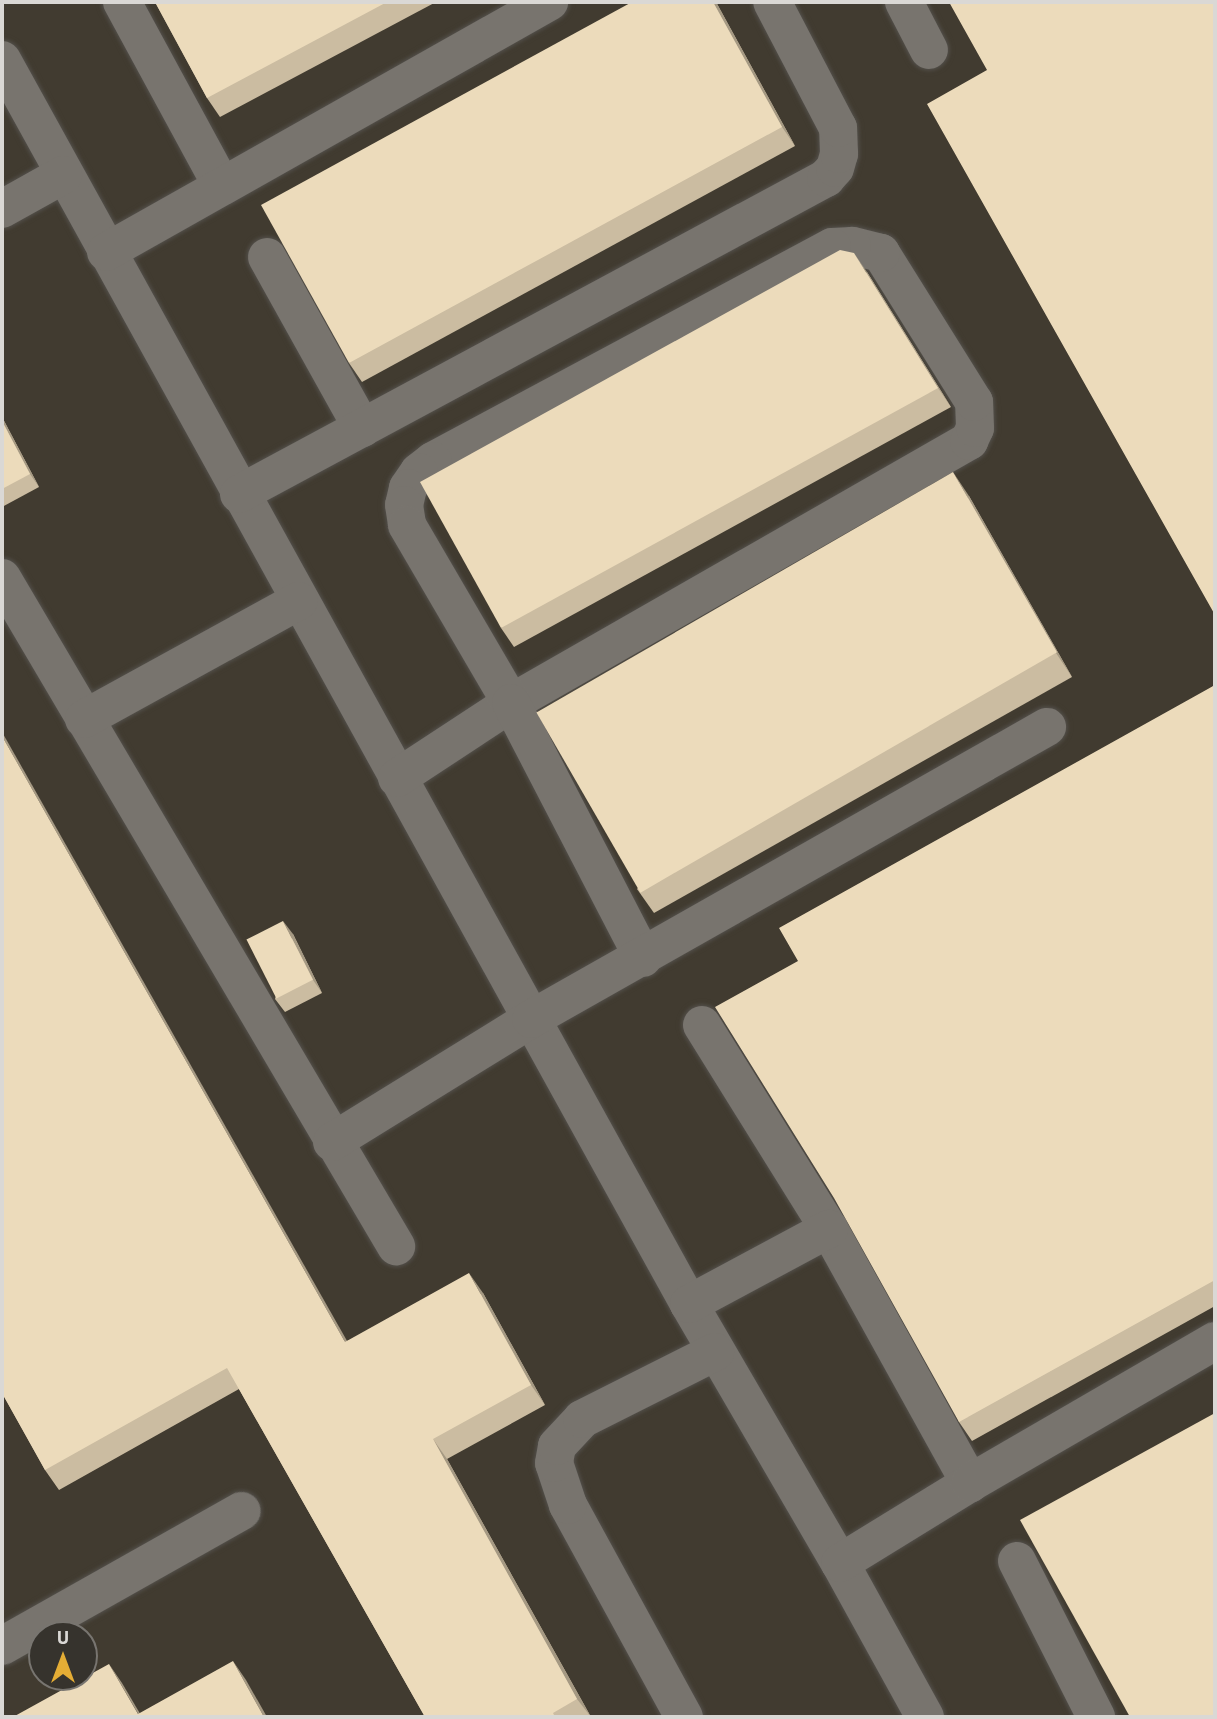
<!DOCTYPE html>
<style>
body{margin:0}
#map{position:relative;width:1217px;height:1719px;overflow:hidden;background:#36332d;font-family:Barlow,sans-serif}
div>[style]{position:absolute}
.built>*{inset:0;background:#413b30}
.roads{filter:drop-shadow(0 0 2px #53504b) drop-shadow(0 0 2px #53504b)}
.minor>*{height:38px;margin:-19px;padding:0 19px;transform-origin:19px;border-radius:19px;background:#78746e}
.wall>*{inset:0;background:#cbbca1}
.shaded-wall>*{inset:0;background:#a59983}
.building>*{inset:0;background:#ecdbbb;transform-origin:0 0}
span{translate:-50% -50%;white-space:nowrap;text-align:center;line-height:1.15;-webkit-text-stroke:7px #36332d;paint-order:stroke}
.frame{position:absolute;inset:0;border:4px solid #dad8d5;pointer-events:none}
.north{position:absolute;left:28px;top:1621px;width:70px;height:70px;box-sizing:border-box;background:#36332d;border:2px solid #787570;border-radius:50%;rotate:0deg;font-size:19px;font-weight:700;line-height:28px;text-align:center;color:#dad8d5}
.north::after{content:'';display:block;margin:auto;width:24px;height:32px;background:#e4ad35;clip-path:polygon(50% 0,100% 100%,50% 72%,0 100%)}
</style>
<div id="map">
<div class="built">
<i style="clip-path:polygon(evenodd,2px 2px,1215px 2px,1215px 1717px,2px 1717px,2px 2px,42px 1635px,84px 1635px,84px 1677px,42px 1677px,42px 1635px)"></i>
</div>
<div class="roads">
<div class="minor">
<i style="left:122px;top:2px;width:209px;rotate:61.5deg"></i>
<i style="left:904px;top:2px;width:54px;rotate:62.5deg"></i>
<i style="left:2px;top:60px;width:1421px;rotate:61.09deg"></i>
<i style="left:689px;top:1304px;width:300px;rotate:59.8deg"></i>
<i style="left:840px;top:1563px;width:176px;rotate:61.1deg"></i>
<i style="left:2px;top:209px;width:70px;rotate:-29.1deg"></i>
<i style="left:106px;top:252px;width:509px;rotate:-29.44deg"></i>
<i style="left:267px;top:257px;width:196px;rotate:60.9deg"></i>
<i style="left:239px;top:494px;width:667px;rotate:-28.29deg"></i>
<i style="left:826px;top:178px;width:13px;rotate:-48deg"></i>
<i style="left:835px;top:168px;width:15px;rotate:-74deg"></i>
<i style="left:839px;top:154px;width:26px;rotate:-92deg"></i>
<i style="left:838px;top:128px;width:142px;rotate:-117.6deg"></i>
<i style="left:2px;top:578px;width:776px;rotate:59.47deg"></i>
<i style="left:84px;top:719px;width:245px;rotate:-28.8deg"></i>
<i style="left:397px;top:778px;width:136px;rotate:-33.3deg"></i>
<i style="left:511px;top:703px;width:528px;rotate:-29.77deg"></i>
<i style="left:969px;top:441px;width:14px;rotate:-65deg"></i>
<i style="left:975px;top:428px;width:26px;rotate:-92deg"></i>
<i style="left:974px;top:402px;width:176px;rotate:-122deg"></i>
<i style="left:881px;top:253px;width:30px;rotate:-166deg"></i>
<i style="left:852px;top:246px;width:20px;rotate:177deg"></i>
<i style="left:832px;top:247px;width:453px;rotate:151.8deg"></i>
<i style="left:433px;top:461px;width:18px;rotate:142deg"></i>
<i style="left:419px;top:472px;width:19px;rotate:125deg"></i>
<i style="left:408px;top:488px;width:17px;rotate:103deg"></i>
<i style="left:404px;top:505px;width:20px;rotate:81deg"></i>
<i style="left:407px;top:525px;width:206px;rotate:59.7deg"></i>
<i style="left:511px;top:703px;width:287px;rotate:62.6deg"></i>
<i style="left:702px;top:1025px;width:240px;rotate:58.1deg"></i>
<i style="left:829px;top:1229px;width:291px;rotate:61deg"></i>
<i style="left:332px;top:1142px;width:234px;rotate:-31.7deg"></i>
<i style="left:531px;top:1019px;width:593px;rotate:-29.51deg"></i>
<i style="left:689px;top:1304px;width:159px;rotate:-28.2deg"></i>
<i style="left:1017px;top:1561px;width:175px;rotate:63.1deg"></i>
<i style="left:840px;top:1563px;width:153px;rotate:-31.6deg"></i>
<i style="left:970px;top:1483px;width:283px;rotate:-30.1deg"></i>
<i style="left:2px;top:1646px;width:275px;rotate:-29.4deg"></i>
<i style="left:684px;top:1717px;width:242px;rotate:-118.7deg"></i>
<i style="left:568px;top:1505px;width:44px;rotate:-108.4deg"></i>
<i style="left:554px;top:1463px;width:17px;rotate:-80deg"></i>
<i style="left:557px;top:1446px;width:37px;rotate:-47deg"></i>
<i style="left:582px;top:1419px;width:149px;rotate:-26.7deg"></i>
</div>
</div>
<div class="wall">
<i style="clip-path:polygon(155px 2px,436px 2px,220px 117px,207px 98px)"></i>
<i style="clip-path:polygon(632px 2px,716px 2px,795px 146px,362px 382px,349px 363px)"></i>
<i style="clip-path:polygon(867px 272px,951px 407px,514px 647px,501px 628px)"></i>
<i style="clip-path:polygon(2px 417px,39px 487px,2px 507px)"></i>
<i style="clip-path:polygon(969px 496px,1072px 677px,654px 913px,637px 889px)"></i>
<i style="clip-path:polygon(1215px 685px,1215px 1306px,972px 1441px,959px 1422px,798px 961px)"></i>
<i style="clip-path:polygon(293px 934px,322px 993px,285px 1012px,275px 999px)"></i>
<i style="clip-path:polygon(483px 1293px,545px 1405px,447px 1459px,591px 1717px,425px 1717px,239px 1389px,59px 1490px,45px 1470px,2px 1393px,347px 1341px)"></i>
</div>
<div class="shaded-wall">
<i style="clip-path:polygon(713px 2px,716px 2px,795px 146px,782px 127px)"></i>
<i style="clip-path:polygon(854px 253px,867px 272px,951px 407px,938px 388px)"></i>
<i style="clip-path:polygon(2px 417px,39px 487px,30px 474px,2px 421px)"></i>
<i style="clip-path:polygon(953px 472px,969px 496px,1072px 677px,1056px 653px)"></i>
<i style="clip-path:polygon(2px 732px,359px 1362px,345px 1342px,2px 736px)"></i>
<i style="clip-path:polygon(283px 921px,293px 934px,322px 993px,313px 980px)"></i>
<i style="clip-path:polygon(469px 1273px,483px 1293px,545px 1405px,531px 1385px)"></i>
<i style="clip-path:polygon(433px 1439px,447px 1459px,591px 1717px,577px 1699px)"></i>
<i style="clip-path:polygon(233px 1661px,246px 1680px,267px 1717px,264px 1717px)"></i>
<i style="clip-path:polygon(109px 1664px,122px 1683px,142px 1717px,140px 1717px)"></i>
</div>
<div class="building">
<i style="clip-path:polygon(155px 2px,387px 2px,207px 98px)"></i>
<i style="clip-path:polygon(632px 2px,713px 2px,782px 127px,349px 363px,261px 205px)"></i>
<i style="clip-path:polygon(949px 2px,1215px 2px,1215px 615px,927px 104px,987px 70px)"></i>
<i style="clip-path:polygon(840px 250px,854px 253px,938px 388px,501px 628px,420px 482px)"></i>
<i style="clip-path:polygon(2px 421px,30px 474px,2px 489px)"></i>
<i style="left:953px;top:472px;width:208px;height:481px;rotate:60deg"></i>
<i style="clip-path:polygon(1215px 685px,1215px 1280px,959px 1422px,834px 1198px,715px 1007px,798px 961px,779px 928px)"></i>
<i style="clip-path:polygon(2px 736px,345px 1342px,469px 1273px,531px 1385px,433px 1439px,577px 1699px,553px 1713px,555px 1717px,425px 1717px,227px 1368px,45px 1470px,2px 1393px)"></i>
<i style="left:283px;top:921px;width:66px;height:41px;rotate:63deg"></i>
<i style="clip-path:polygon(1215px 1413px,1215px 1717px,1130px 1717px,1020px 1520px)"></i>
<i style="clip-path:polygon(233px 1661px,264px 1717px,13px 1717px,109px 1664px,138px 1714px)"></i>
</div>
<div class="frame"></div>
<div class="north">U</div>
</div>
